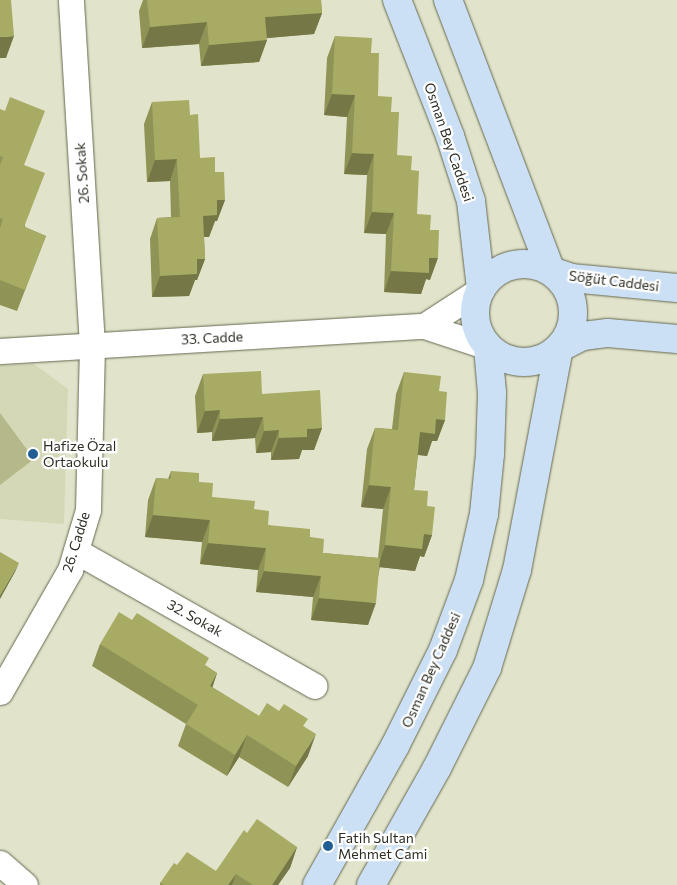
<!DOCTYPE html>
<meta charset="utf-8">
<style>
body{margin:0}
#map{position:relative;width:677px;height:885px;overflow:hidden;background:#e1e4ca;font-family:Commissioner,sans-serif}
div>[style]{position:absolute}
.built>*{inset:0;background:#d5d8b7}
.green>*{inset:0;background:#b5b98a}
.roads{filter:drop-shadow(0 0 1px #666851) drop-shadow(0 0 1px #666851)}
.minor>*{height:25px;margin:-12.5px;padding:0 12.5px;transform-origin:12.5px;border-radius:12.5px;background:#fff}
.major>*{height:28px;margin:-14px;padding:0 14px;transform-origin:14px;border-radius:14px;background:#cce0f5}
.major>.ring{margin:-14px;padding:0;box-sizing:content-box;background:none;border:28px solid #cce0f5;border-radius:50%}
.wall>*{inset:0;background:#909356}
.shaded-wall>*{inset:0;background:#757846}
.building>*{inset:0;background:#a7ab64}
.dots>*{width:14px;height:14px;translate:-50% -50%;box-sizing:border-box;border:2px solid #fff;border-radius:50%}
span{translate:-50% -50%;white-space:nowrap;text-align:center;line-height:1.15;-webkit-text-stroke:4.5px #fff;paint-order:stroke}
.street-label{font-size:14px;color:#2d2e24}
.poi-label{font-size:14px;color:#2d2e24}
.left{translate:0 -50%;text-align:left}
</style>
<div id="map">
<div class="built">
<i style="clip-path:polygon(34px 364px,68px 389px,64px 524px,0 519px,0 365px)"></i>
</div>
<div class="green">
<i style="clip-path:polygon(0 413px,34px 459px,0 485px)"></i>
</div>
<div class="roads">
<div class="minor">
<i style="left:481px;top:289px;width:68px;rotate:147deg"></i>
<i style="left:424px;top:326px;width:67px;rotate:18.2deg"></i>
<i style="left:0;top:351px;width:425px;rotate:-3.4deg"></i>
<i style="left:76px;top:551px;width:274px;rotate:29.5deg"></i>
<i style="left:0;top:692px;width:141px;rotate:-60.2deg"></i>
<i style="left:70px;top:570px;width:63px;rotate:-73.3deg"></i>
<i style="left:88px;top:510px;width:165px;rotate:-88.6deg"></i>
<i style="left:92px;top:345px;width:346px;rotate:-93.5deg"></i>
<i style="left:0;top:863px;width:33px;rotate:41deg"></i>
</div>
<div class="major">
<i style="left:397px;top:0;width:146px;rotate:68.7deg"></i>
<i style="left:450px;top:136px;width:68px;rotate:72.1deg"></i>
<i style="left:471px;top:201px;width:89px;rotate:83.5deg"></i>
<i style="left:448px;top:0;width:290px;rotate:69.2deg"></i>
<i class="ring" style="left:475px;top:264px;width:70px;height:70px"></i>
<i style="left:551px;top:271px;width:21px;rotate:19deg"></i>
<i style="left:571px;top:278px;width:106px;rotate:5.4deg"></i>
<i style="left:559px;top:348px;width:27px;rotate:-27deg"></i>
<i style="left:583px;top:336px;width:25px;rotate:-7deg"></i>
<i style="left:608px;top:333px;width:69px;rotate:5deg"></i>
<i style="left:317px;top:885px;width:159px;rotate:-60.7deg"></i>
<i style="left:395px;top:746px;width:107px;rotate:-63.4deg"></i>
<i style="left:443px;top:650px;width:75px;rotate:-69.6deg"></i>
<i style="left:469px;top:580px;width:68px;rotate:-77.2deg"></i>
<i style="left:484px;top:514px;width:60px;rotate:-84.3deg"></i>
<i style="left:490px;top:454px;width:61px;rotate:-88.1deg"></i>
<i style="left:492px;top:393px;width:46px;rotate:-95deg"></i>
<i style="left:371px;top:885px;width:134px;rotate:-60.6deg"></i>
<i style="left:437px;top:768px;width:112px;rotate:-63.4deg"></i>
<i style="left:487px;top:668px;width:102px;rotate:-73deg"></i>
<i style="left:517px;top:570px;width:226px;rotate:-79.3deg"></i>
</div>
</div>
<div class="wall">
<i style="clip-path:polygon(143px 0,321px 0,322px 13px,314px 34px,266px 38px,267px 40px,259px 62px,201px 66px,199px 44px,142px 48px,139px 11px)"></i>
<i style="clip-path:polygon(335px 36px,371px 53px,378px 96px,391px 112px,397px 155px,411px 170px,417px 214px,430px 230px,430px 280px,426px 279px,421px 294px,384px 292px,386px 234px,364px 233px,367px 175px,344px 174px,347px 117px,324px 115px,327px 58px)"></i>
<i style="clip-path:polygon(152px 102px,190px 115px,200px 158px,215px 172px,225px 200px,217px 221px,215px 221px,209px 237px,204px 237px,205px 259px,197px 280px,195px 280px,189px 296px,152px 297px,150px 239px,157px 218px,171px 217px,170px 181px,147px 182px,144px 124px)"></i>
<i style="clip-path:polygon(0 109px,24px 165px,25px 227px,46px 236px,17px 311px,0 305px)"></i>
<i style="clip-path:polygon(404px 372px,439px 391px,445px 420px,437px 441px,432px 441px,427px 456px,418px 455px,414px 490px,427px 506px,432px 535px,424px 557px,420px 556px,415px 571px,380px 567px,368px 625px,311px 620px,313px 597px,256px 592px,258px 570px,200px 564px,202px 542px,145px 537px,148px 500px,156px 478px,168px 479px,171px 471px,199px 482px,212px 497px,254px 509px,268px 525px,310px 537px,323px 553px,378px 558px,383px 509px,361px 507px,367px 449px,375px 428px,392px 429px,396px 394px)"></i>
<i style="clip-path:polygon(203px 374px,262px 394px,322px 428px,314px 450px,302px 450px,299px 459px,271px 460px,271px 452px,256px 453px,255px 438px,212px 441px,212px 432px,197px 433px,195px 396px)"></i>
<i style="clip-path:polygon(100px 644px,206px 666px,217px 673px,212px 687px,259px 716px,305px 727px,308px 756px,288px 787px,239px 757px,227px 776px,178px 746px,186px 724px,92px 666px)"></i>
<i style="clip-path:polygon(247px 833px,297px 847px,290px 868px,278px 885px,160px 885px,160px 883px,177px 865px,216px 871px)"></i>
</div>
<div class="shaded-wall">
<i style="clip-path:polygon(322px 13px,314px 34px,257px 39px,265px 17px)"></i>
<i style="clip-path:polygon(207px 22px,199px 44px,142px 48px,150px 27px)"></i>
<i style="clip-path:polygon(14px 36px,6px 58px,0 58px,0 37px)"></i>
<i style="clip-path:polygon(267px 40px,259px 62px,201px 66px,209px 45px)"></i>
<i style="clip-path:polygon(332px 94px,355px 95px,347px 117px,324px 115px)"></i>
<i style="clip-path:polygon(352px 153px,374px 154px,367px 175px,344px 174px)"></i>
<i style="clip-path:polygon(177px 159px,170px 181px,147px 182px,155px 160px)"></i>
<i style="clip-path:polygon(217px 200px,225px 200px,217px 221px,215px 221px,209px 237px,195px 237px,203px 216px)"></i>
<i style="clip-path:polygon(372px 212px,394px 213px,386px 234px,364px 233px)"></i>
<i style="clip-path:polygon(429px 258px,438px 258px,430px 280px,426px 279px,421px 294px,384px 292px,391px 271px)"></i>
<i style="clip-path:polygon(197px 259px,205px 259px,197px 280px,195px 280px,189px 296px,152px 297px,160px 276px)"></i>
<i style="clip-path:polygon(220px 410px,212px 432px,197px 433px,205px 411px)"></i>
<i style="clip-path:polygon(263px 417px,255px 438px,212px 441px,220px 419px)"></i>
<i style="clip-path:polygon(436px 419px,445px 420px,437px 441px,432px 441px,427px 456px,412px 454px,420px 432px)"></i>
<i style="clip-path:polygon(322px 428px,314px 450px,302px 450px,299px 459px,271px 460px,279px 438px,307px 429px)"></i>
<i style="clip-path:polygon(279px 430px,271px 452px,256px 453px,264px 431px)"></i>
<i style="clip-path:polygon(369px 485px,391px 487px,383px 509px,361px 507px)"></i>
<i style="clip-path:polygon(153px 515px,210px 520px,202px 542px,145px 537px)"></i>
<i style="clip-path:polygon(424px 534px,432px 535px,424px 557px,420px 556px,415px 571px,378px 567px,385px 545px)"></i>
<i style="clip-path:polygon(208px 543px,266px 548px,258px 570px,200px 564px)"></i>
<i style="clip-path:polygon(19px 563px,15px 572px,0 599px,0 595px)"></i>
<i style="clip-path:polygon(264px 571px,321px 576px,313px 597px,256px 592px)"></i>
<i style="clip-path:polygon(319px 598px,376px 603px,368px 625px,311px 620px)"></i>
<i style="clip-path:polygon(217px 673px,210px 695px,210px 686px)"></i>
<i style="clip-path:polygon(316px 734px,308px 756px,288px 787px,296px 766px)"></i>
<i style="clip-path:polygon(247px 735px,239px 757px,227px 776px,235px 755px)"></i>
<i style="clip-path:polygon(297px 847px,290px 868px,278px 885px,272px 885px)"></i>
<i style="clip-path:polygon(236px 874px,232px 885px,228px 885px)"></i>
</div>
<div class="building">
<i style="clip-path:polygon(0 0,11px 0,14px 36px,0 37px)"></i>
<i style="clip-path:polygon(147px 0,321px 0,322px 13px,265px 17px,267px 40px,209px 45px,207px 22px,150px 27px)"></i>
<i style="clip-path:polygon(335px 36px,372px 38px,371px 53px,379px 53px,378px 96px,392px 97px,391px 112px,399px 112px,397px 155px,412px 156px,411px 170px,419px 171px,417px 214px,431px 215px,430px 230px,439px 230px,438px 258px,429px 258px,429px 273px,391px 271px,394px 213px,372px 212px,374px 154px,352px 153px,355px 95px,332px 94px)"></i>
<i style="clip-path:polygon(10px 97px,45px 111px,24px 165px,45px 173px,24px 227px,46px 236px,25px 290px,0 280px,0 228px,3px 219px,0 218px,0 165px,3px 157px,0 156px,0 109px,5px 111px)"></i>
<i style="clip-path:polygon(189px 100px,190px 115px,198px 114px,200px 158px,215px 157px,215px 172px,224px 172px,225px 200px,217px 200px,217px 215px,203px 216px,205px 259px,197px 259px,197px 274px,160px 276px,157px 218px,180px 217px,177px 159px,155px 160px,152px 102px)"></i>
<i style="clip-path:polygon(261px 371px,262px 394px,320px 390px,322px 428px,307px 429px,307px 437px,279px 438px,279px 430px,264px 431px,263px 417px,220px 419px,220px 410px,205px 411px,203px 374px)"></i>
<i style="clip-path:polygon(404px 372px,441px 376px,439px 391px,447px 392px,445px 420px,436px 419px,435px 434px,420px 432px,414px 490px,428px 491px,427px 506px,435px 507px,432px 535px,424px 534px,422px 549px,385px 545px,391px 487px,369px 485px,375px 428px,398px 430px)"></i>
<i style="clip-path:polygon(171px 471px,199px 473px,199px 482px,213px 483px,212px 497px,255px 501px,254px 509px,269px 511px,268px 525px,310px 529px,310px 537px,324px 539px,323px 553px,380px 558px,376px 603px,319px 598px,321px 576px,264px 571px,266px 548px,208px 543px,210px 520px,153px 515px,156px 478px,171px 479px)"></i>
<i style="clip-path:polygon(0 552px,19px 563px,0 595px)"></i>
<i style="clip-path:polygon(119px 612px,132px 620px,137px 613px,209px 658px,205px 665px,217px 673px,210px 686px,259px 716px,267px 703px,279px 711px,284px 704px,308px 719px,303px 726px,316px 734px,296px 766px,247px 735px,235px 755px,186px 724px,198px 705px,100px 644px)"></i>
<i style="clip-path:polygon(257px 819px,297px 847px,272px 885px,253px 885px,236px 874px,228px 885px,164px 885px,160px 883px,174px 863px,177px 865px,187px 852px,216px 871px,244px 830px,247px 833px)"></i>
</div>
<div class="dots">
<i style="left:33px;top:454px;background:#205e94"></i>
<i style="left:328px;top:846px;background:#205e94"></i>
</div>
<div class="street-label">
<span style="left:449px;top:142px;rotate:71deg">Osman Bey Caddesi</span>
<span style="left:82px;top:173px;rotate:-94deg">26. Sokak</span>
<span style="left:614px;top:281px;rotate:7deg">Söğüt Caddesi</span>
<span style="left:212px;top:338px;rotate:-3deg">33. Cadde</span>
<span style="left:76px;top:542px;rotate:-73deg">26. Cadde</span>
<span style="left:195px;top:618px;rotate:29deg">32. Sokak</span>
<span style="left:431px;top:670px;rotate:-66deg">Osman Bey Caddesi</span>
</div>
<div class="poi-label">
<span class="left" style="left:43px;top:454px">Hafize Özal<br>Ortaokulu</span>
<span class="left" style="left:338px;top:846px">Fatih Sultan<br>Mehmet Cami</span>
</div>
</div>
